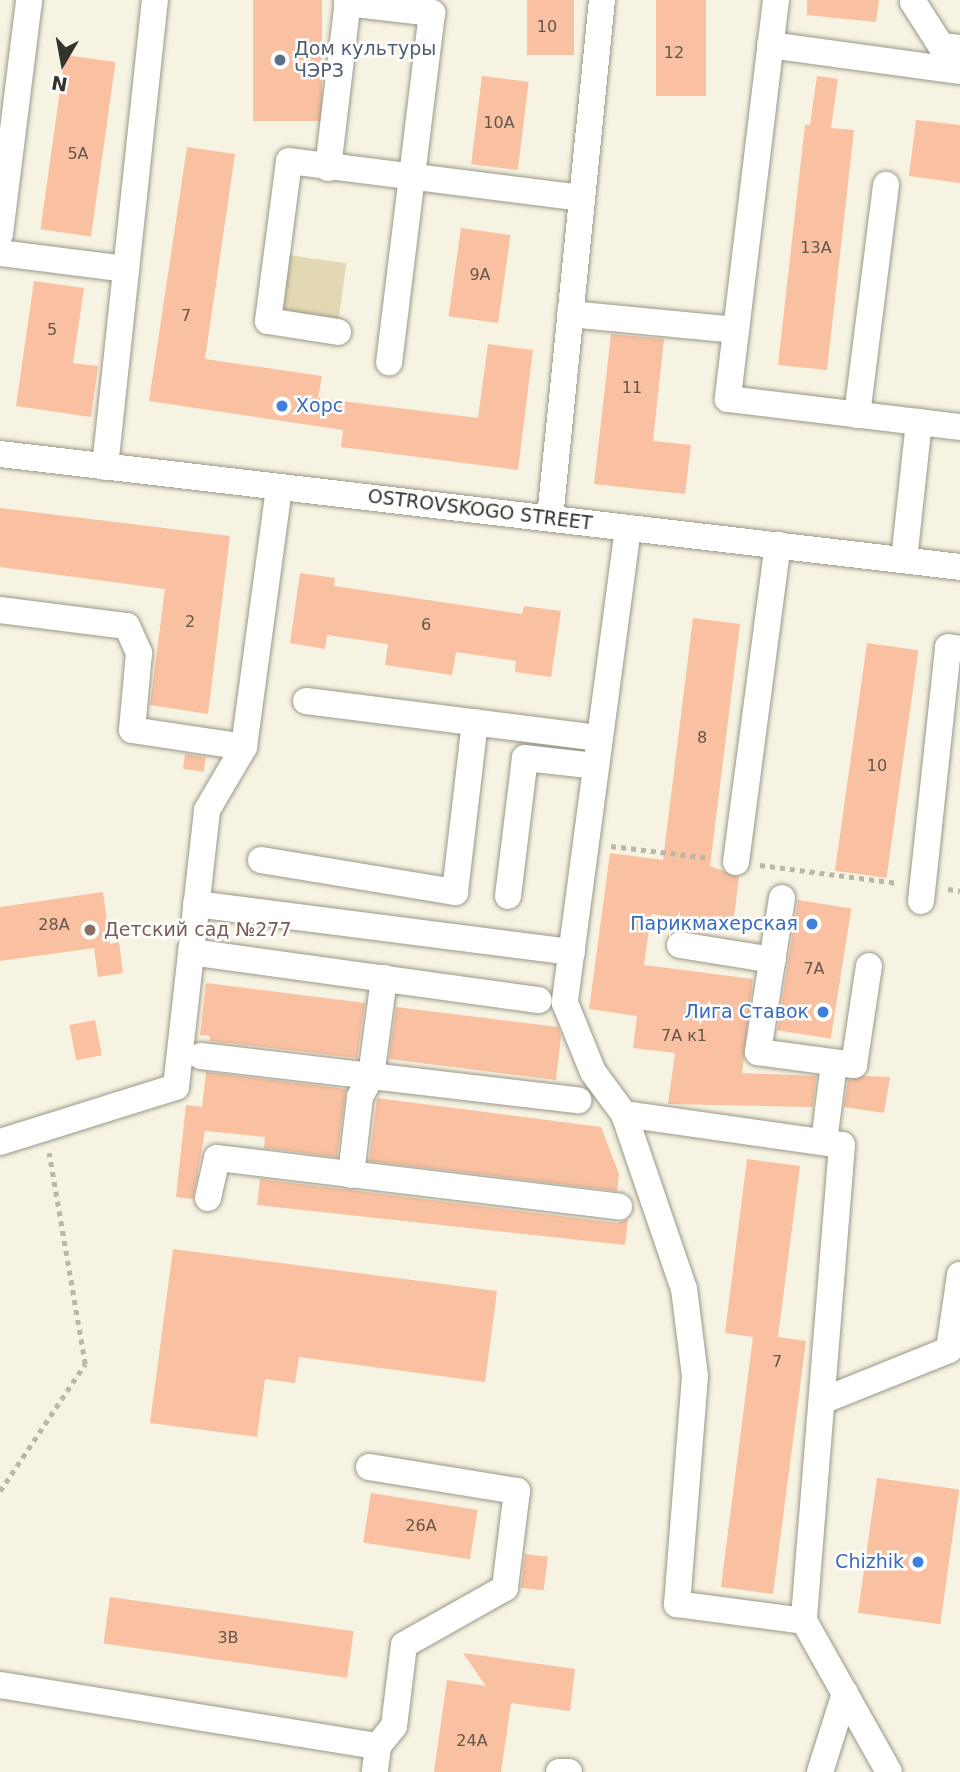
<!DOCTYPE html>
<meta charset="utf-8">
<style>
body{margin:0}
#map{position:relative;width:960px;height:1772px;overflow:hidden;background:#f7f3e2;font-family:"DejaVu Sans",sans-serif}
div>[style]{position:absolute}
.green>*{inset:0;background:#e2d8b3;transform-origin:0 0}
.building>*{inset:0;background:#f9c0a1;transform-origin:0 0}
.path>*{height:4.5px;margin-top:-2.25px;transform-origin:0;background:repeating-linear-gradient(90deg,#bab6a9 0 5px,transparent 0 10px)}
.roads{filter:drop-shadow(0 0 2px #9b9788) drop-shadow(0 0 2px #9b9788)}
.minor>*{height:26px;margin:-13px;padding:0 13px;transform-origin:13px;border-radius:13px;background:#fff}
.dots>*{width:19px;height:19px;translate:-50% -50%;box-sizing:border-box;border:4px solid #fff;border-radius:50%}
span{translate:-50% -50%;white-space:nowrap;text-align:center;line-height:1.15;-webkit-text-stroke:5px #fff;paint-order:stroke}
.number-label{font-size:16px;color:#645648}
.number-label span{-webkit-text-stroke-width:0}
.service-label{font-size:19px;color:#4e5e75}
.left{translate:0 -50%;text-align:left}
.shop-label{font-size:19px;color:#366cbe}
.right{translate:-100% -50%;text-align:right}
.street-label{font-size:19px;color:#33322b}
.education-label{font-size:19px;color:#785e54}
.north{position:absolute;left:28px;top:28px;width:70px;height:70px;-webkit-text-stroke:5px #fff;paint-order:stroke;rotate:190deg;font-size:19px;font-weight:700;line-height:28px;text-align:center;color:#33322b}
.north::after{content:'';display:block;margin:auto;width:24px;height:32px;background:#33322b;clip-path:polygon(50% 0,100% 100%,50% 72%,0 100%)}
</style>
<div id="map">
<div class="green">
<i style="left:288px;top:255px;width:59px;height:60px;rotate:8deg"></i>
</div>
<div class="building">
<i style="left:253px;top:0;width:69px;height:121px"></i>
<i style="left:527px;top:0;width:47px;height:55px"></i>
<i style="left:656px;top:0;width:50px;height:96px"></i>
<i style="clip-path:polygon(807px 0,879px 0,876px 22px,807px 15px)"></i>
<i style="left:65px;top:55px;width:51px;height:176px;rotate:8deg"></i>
<i style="left:482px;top:76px;width:47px;height:89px;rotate:7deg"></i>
<i style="clip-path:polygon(817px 76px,838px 79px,831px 128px,854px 130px,827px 370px,778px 365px,805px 125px,810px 125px)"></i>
<i style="clip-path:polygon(916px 120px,960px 125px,960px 183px,909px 176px)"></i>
<i style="clip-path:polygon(187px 147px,235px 154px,205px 359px,322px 376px,318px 398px,478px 418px,488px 344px,533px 350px,518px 470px,341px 447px,343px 430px,149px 401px)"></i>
<i style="left:461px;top:228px;width:50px;height:89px;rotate:8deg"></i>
<i style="clip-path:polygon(34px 281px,84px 288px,73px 363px,98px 366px,91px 417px,16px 406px)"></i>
<i style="clip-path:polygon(611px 334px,664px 339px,653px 441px,691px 445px,685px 494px,594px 484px)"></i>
<i style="clip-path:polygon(0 508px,230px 536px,208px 714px,150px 705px,165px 589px,0 567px)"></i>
<i style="clip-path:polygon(300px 573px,335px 578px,334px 586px,522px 614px,524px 606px,561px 611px,551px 677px,515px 672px,516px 661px,456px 652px,452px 675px,385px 665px,388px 644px,327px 635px,325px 649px,290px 643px)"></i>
<i style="clip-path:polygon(693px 618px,740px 624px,710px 866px,739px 877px,733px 925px,651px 914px,644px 965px,753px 979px,742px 1073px,816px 1076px,813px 1107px,668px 1104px,675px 1053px,633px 1048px,637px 1016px,589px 1009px,610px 853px,663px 860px)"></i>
<i style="left:867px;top:643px;width:52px;height:230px;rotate:8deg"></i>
<i style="left:185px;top:754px;width:21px;height:15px;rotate:8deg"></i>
<i style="clip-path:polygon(103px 892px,110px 944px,119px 942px,123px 973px,98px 977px,94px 948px,0 961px,0 907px)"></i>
<i style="left:798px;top:900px;width:54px;height:132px;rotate:9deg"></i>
<i style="clip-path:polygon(206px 983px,365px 1003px,357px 1058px,210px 1041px,210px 1036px,200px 1035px)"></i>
<i style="clip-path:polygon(396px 1007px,558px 1027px,561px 1036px,556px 1080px,389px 1059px)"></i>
<i style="left:95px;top:1020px;width:36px;height:26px;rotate:79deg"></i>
<i style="clip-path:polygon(206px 1072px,346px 1089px,337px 1157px,264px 1148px,265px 1137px,205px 1131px,193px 1199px,176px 1197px,186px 1105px,202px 1107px)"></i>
<i style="clip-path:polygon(864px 1076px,890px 1077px,884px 1113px,844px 1107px,848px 1080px)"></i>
<i style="clip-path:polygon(377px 1098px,601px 1127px,619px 1174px,617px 1191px,369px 1161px)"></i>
<i style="clip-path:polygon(747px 1159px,800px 1166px,778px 1337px,806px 1341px,773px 1594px,721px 1587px,753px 1337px,725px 1333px)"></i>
<i style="clip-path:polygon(260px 1179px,617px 1223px,628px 1219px,625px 1245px,257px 1205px)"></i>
<i style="clip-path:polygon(173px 1249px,497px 1291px,485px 1382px,299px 1357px,295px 1383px,265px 1379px,257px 1437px,150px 1423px)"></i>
<i style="left:877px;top:1478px;width:83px;height:136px;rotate:8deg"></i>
<i style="left:371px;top:1493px;width:108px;height:50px;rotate:9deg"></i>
<i style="left:525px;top:1554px;width:23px;height:34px;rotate:7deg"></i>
<i style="left:110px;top:1597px;width:246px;height:47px;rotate:8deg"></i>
<i style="clip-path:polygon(463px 1653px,575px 1669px,570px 1711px,511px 1703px,501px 1772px,434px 1772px,447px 1680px,486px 1686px)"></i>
</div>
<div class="path">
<i style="left:611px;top:846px;width:100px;rotate:6.9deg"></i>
<i style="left:760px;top:865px;width:139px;rotate:7.4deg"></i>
<i style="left:948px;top:889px;width:12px;rotate:9deg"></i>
<i style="left:0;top:1491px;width:153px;rotate:-56.2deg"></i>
<i style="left:85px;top:1364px;width:214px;rotate:-99.7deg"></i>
</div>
<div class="roads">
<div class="minor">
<i style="left:776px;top:0;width:402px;rotate:96.9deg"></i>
<i style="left:728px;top:399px;width:234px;rotate:6.9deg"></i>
<i style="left:913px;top:2px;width:52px;rotate:57.5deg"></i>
<i style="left:941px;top:46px;width:19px;rotate:6deg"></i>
<i style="left:347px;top:3px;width:86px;rotate:6.7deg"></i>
<i style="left:432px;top:13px;width:352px;rotate:97deg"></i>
<i style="left:770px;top:45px;width:192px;rotate:7.8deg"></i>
<i style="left:328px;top:168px;width:169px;rotate:-83.2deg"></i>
<i style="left:0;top:234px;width:236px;rotate:-82.9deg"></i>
<i style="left:0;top:253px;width:127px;rotate:7.2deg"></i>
<i style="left:570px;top:314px;width:167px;rotate:5.5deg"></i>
<i style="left:338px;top:332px;width:71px;rotate:-171.1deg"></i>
<i style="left:268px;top:321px;width:161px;rotate:-82.5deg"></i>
<i style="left:289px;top:161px;width:295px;rotate:7.2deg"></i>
<i style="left:857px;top:415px;width:232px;rotate:-82.8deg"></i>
<i style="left:0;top:454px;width:967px;rotate:6.71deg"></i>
<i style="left:105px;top:467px;width:470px;rotate:-83.9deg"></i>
<i style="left:550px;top:518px;width:521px;rotate:-84.27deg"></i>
<i style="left:628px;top:528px;width:479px;rotate:97.6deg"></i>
<i style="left:565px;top:1003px;width:74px;rotate:67.9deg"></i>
<i style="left:593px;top:1072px;width:52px;rotate:53.6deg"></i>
<i style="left:624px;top:1114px;width:185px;rotate:71.1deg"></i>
<i style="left:684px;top:1289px;width:88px;rotate:82.8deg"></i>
<i style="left:695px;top:1376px;width:229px;rotate:94.5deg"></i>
<i style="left:677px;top:1604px;width:128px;rotate:7.6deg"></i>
<i style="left:804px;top:1621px;width:173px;rotate:60.6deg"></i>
<i style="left:904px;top:560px;width:139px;rotate:-83.8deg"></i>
<i style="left:0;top:610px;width:128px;rotate:7.2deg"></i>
<i style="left:127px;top:626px;width:30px;rotate:66deg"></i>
<i style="left:139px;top:653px;width:77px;rotate:95.2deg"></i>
<i style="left:132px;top:730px;width:113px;rotate:8.6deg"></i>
<i style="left:306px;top:701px;width:296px;rotate:7.2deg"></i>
<i style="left:261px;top:860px;width:197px;rotate:9.4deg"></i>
<i style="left:455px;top:892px;width:171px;rotate:-83.3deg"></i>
<i style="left:736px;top:862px;width:320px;rotate:-82.5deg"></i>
<i style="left:508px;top:896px;width:139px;rotate:-83deg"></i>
<i style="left:525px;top:758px;width:71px;rotate:6.4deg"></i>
<i style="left:782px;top:898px;width:156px;rotate:98.9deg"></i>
<i style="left:758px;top:1052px;width:97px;rotate:7.7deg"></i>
<i style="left:854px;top:1065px;width:100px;rotate:-81.4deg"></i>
<i style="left:921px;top:901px;width:255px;rotate:-83.9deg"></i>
<i style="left:948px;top:647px;width:12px;rotate:9deg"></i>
<i style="left:196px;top:904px;width:379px;rotate:7.3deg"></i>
<i style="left:680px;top:945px;width:94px;rotate:9.2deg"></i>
<i style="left:191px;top:952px;width:351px;rotate:7.9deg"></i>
<i style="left:201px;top:1056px;width:380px;rotate:6.7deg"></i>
<i style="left:624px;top:1114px;width:220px;rotate:8.1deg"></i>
<i style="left:842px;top:1145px;width:478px;rotate:94.6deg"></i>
<i style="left:0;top:1142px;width:184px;rotate:-17.4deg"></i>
<i style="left:176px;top:1087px;width:279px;rotate:-83.6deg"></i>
<i style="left:207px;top:810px;width:73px;rotate:-59.6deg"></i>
<i style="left:244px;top:747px;width:262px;rotate:-82.3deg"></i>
<i style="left:824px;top:1142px;width:80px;rotate:-82.8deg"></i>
<i style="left:351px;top:1175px;width:79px;rotate:-83.4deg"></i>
<i style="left:360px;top:1097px;width:24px;rotate:-62deg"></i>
<i style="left:371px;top:1076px;width:99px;rotate:-82.4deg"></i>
<i style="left:208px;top:1198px;width:41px;rotate:-77.3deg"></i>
<i style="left:217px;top:1158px;width:405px;rotate:6.9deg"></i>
<i style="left:822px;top:1401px;width:137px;rotate:-21.9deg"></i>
<i style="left:949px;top:1350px;width:76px;rotate:-81.7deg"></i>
<i style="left:369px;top:1467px;width:150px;rotate:9.2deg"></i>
<i style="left:517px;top:1491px;width:98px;rotate:97.1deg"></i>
<i style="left:505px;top:1588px;width:116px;rotate:150.6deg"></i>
<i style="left:404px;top:1645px;width:82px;rotate:97deg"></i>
<i style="left:394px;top:1726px;width:26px;rotate:129deg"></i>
<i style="left:378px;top:1746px;width:26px;rotate:97deg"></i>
<i style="left:0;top:1685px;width:383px;rotate:9.2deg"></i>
<i style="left:559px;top:1772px;width:10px"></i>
<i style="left:820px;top:1772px;width:83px;rotate:-72.4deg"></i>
</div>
</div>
<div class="dots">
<i style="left:280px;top:60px;background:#5c6f8a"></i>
<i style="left:282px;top:406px;background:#3f7fe0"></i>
<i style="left:812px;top:924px;background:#3f7fe0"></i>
<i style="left:90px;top:930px;background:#8d6e63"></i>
<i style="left:823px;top:1012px;background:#3f7fe0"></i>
<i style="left:918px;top:1562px;background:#3f7fe0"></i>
</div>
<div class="number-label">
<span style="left:547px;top:27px">10</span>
<span style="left:674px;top:53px">12</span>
<span style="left:499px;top:123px">10А</span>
<span style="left:78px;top:154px">5А</span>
<span style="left:816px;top:248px">13А</span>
<span style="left:480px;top:275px">9А</span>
<span style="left:186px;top:316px">7</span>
<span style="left:52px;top:330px">5</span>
<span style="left:632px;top:388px">11</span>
<span style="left:190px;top:622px">2</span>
<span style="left:426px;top:625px">6</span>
<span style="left:702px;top:738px">8</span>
<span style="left:877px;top:766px">10</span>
<span style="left:54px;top:925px">28А</span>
<span style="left:814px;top:969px">7А</span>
<span style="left:684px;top:1036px">7А к1</span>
<span style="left:777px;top:1362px">7</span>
<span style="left:421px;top:1526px">26А</span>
<span style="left:228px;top:1638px">3В</span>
<span style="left:472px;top:1741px">24А</span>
</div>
<div class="service-label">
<span class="left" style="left:294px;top:60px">Дом культуры<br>ЧЭРЗ</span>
</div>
<div class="shop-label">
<span class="left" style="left:296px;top:406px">Хорс</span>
<span class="right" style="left:798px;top:924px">Парикмахерская</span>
<span class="right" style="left:809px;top:1012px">Лига Ставок</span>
<span class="right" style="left:904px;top:1562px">Chizhik</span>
</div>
<div class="street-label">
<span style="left:480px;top:510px;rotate:7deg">OSTROVSKOGO STREET</span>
</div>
<div class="education-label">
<span class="left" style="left:104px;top:930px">Детский сад №277</span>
</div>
<div class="north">N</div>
</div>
